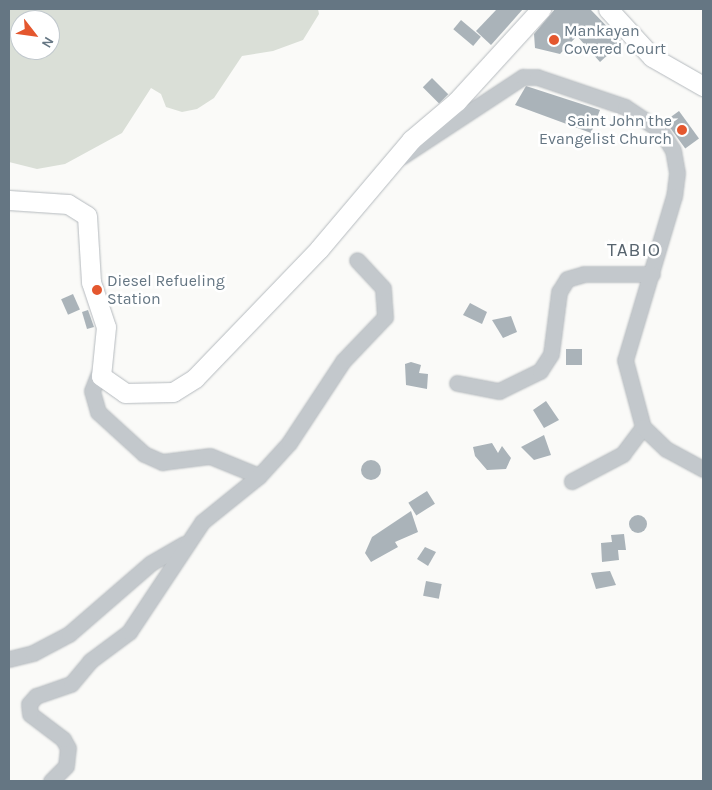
<!DOCTYPE html>
<style>
body{margin:0}
#map{position:relative;width:712px;height:790px;overflow:hidden;background:#fafaf8;font-family:Karla,sans-serif}
div>[style]{position:absolute}
.green>*{inset:0;background:#dadfd7}
.building>*{inset:0;background:#aab3b9;transform-origin:0 0}
.round{border-radius:50%}
.roads{filter:drop-shadow(0 0 1px #b5babe) drop-shadow(0 0 1px #b5babe)}
.minor>*{height:15px;margin:-7.5px;padding:0 7.5px;transform-origin:7.5px;border-radius:7.5px;background:#c3c8cc}
.major>*{height:19px;margin:-9.5px;padding:0 9.5px;transform-origin:9.5px;border-radius:9.5px;background:#fff}
.dots>*{width:14px;height:14px;translate:-50% -50%;box-sizing:border-box;border:2px solid #fff;border-radius:50%}
span{translate:-50% -50%;white-space:nowrap;text-align:center;line-height:1.15;-webkit-text-stroke:5px #fff;paint-order:stroke}
.poi-label{font-size:16px;color:#657683}
.left{translate:0 -50%;text-align:left}
.right{translate:-100% -50%;text-align:right}
.quarter-label{font-size:19px;color:#57646e;letter-spacing:1px}
.frame{position:absolute;inset:0;border:10px solid #657683;pointer-events:none}
.north{position:absolute;left:10px;top:10px;width:50px;height:50px;box-sizing:border-box;background:#fff;border:1px solid #c1c8cd;border-radius:50%;rotate:120deg;font-size:14px;font-weight:700;line-height:20px;text-align:center;color:#657683}
.north::after{content:'';display:block;margin:auto;width:18px;height:22px;background:#e4572e;clip-path:polygon(50% 0,100% 100%,50% 72%,0 100%)}
</style>
<div id="map">
<div class="green">
<i style="clip-path:polygon(evenodd,9px 9px,318px 9px,319px 14px,303px 40px,273px 51px,242px 56px,214px 98px,197px 109px,182px 112px,166px 107px,161px 94px,151px 88px,122px 133px,65px 164px,37px 169px,9px 162px,9px 9px,20px 20px,50px 20px,50px 50px,20px 50px,20px 20px)"></i>
</div>
<div class="building">
<i style="clip-path:polygon(497px 9px,523px 9px,491px 45px,476px 31px)"></i>
<i style="clip-path:polygon(555px 9px,590px 9px,622px 42px,600px 62px,577px 36px,560px 54px,535px 48px,534px 34px)"></i>
<i style="left:461px;top:20px;width:26px;height:12px;rotate:40deg"></i>
<i style="left:432px;top:78px;width:23px;height:13px;rotate:45deg"></i>
<i style="clip-path:polygon(526px 86px,600px 110px,591px 133px,515px 105px)"></i>
<i style="left:679px;top:111px;width:34px;height:17px;rotate:54deg"></i>
<i style="left:73px;top:294px;width:17px;height:13px;rotate:66deg"></i>
<i style="clip-path:polygon(470px 303px,487px 312px,482px 324px,463px 315px)"></i>
<i style="clip-path:polygon(88px 310px,94px 327px,87px 329px,82px 312px)"></i>
<i style="clip-path:polygon(511px 316px,517px 332px,503px 338px,492px 320px)"></i>
<i style="left:566px;top:349px;width:16px;height:16px"></i>
<i style="clip-path:polygon(411px 362px,421px 365px,419px 373px,428px 374px,427px 389px,406px 385px,405px 364px)"></i>
<i style="clip-path:polygon(546px 401px,559px 420px,544px 428px,533px 410px)"></i>
<i style="clip-path:polygon(544px 435px,551px 455px,534px 460px,521px 447px)"></i>
<i style="clip-path:polygon(492px 443px,498px 453px,502px 446px,511px 458px,506px 469px,487px 470px,475px 456px,473px 447px)"></i>
<i class="round" style="left:361px;top:460px;width:20px;height:20px"></i>
<i style="left:427px;top:491px;width:15px;height:22px;rotate:58deg"></i>
<i style="clip-path:polygon(411px 511px,418px 532px,395px 542px,398px 547px,371px 562px,365px 553px,372px 537px)"></i>
<i class="round" style="left:629px;top:515px;width:18px;height:18px"></i>
<i style="clip-path:polygon(624px 534px,626px 550px,618px 550px,619px 560px,602px 562px,601px 543px,612px 542px,611px 535px)"></i>
<i style="clip-path:polygon(425px 547px,436px 552px,428px 566px,417px 559px)"></i>
<i style="clip-path:polygon(610px 571px,616px 585px,596px 589px,591px 573px)"></i>
<i style="left:426px;top:581px;width:16px;height:15px;rotate:11deg"></i>
</div>
<div class="roads">
<div class="minor">
<i style="left:401px;top:157px;width:146px;rotate:-33.3deg"></i>
<i style="left:523px;top:77px;width:14px"></i>
<i style="left:537px;top:77px;width:93px;rotate:18.8deg"></i>
<i style="left:625px;top:107px;width:43px;rotate:33.7deg"></i>
<i style="left:661px;top:131px;width:22px;rotate:58deg"></i>
<i style="left:673px;top:150px;width:23px;rotate:80deg"></i>
<i style="left:677px;top:173px;width:23px;rotate:97deg"></i>
<i style="left:674px;top:196px;width:171px;rotate:106.6deg"></i>
<i style="left:625px;top:360px;width:69px;rotate:75deg"></i>
<i style="left:643px;top:427px;width:34px;rotate:127deg"></i>
<i style="left:623px;top:454px;width:58px;rotate:152.1deg"></i>
<i style="left:100px;top:370px;width:22px;rotate:111deg"></i>
<i style="left:92px;top:391px;width:22px;rotate:74deg"></i>
<i style="left:98px;top:412px;width:62px;rotate:42.4deg"></i>
<i style="left:144px;top:454px;width:20px;rotate:24deg"></i>
<i style="left:162px;top:462px;width:48px;rotate:-7.1deg"></i>
<i style="left:210px;top:456px;width:53px;rotate:22.2deg"></i>
<i style="left:259px;top:476px;width:45px;rotate:-47.7deg"></i>
<i style="left:289px;top:443px;width:98px;rotate:-56.6deg"></i>
<i style="left:343px;top:361px;width:61px;rotate:-46.3deg"></i>
<i style="left:385px;top:317px;width:29px;rotate:-94deg"></i>
<i style="left:383px;top:288px;width:38px;rotate:-133deg"></i>
<i style="left:457px;top:383px;width:43px;rotate:10.8deg"></i>
<i style="left:499px;top:391px;width:46px;rotate:-26deg"></i>
<i style="left:540px;top:371px;width:20px;rotate:-57deg"></i>
<i style="left:551px;top:354px;width:63px;rotate:-82.6deg"></i>
<i style="left:559px;top:292px;width:15px;rotate:-58deg"></i>
<i style="left:567px;top:279px;width:18px;rotate:-16deg"></i>
<i style="left:584px;top:274px;width:68px"></i>
<i style="left:643px;top:427px;width:32px;rotate:44deg"></i>
<i style="left:666px;top:449px;width:42px;rotate:28.4deg"></i>
<i style="left:9px;top:659px;width:25px;rotate:-14deg"></i>
<i style="left:33px;top:653px;width:41px;rotate:-27.8deg"></i>
<i style="left:69px;top:634px;width:108px;rotate:-40.9deg"></i>
<i style="left:151px;top:563px;width:38px;rotate:-30deg"></i>
<i style="left:51px;top:781px;width:21px;rotate:-45deg"></i>
<i style="left:66px;top:766px;width:18px;rotate:-84deg"></i>
<i style="left:68px;top:748px;width:10px;rotate:-119deg"></i>
<i style="left:63px;top:739px;width:41px;rotate:-142.9deg"></i>
<i style="left:30px;top:714px;width:10px;rotate:-96deg"></i>
<i style="left:29px;top:704px;width:11px;rotate:-49deg"></i>
<i style="left:36px;top:696px;width:37px;rotate:-19deg"></i>
<i style="left:71px;top:684px;width:30px;rotate:-50deg"></i>
<i style="left:90px;top:661px;width:49px;rotate:-36.6deg"></i>
<i style="left:129px;top:632px;width:132px;rotate:-56.4deg"></i>
<i style="left:202px;top:522px;width:73px;rotate:-38.9deg"></i>
</div>
<div class="major">
<i style="left:608px;top:9px;width:65px;rotate:47.5deg"></i>
<i style="left:652px;top:57px;width:59px;rotate:29.6deg"></i>
<i style="left:9px;top:200px;width:59px;rotate:3.9deg"></i>
<i style="left:68px;top:204px;width:22px;rotate:32deg"></i>
<i style="left:87px;top:216px;width:66px;rotate:86.5deg"></i>
<i style="left:91px;top:282px;width:47px;rotate:71.6deg"></i>
<i style="left:106px;top:327px;width:49px;rotate:95.8deg"></i>
<i style="left:101px;top:376px;width:29px;rotate:35deg"></i>
<i style="left:125px;top:393px;width:48px;rotate:-1.2deg"></i>
<i style="left:173px;top:392px;width:26px;rotate:-32deg"></i>
<i style="left:195px;top:378px;width:179px;rotate:-46.1deg"></i>
<i style="left:319px;top:249px;width:143px;rotate:-49.8deg"></i>
<i style="left:411px;top:140px;width:60px;rotate:-40.3deg"></i>
<i style="left:457px;top:101px;width:125px;rotate:-47.6deg"></i>
</div>
</div>
<div class="dots">
<i style="left:554px;top:40px;background:#e4572e"></i>
<i style="left:682px;top:130px;background:#e4572e"></i>
<i style="left:97px;top:290px;background:#e4572e"></i>
</div>
<div class="poi-label">
<span class="left" style="left:564px;top:40px">Mankayan<br>Covered Court</span>
<span class="right" style="left:672px;top:130px">Saint John the<br>Evangelist Church</span>
<span class="left" style="left:107px;top:290px">Diesel Refueling<br>Station</span>
</div>
<div class="quarter-label">
<span style="left:634px;top:251px">TABIO</span>
</div>
<div class="frame"></div>
<div class="north">N</div>
</div>
